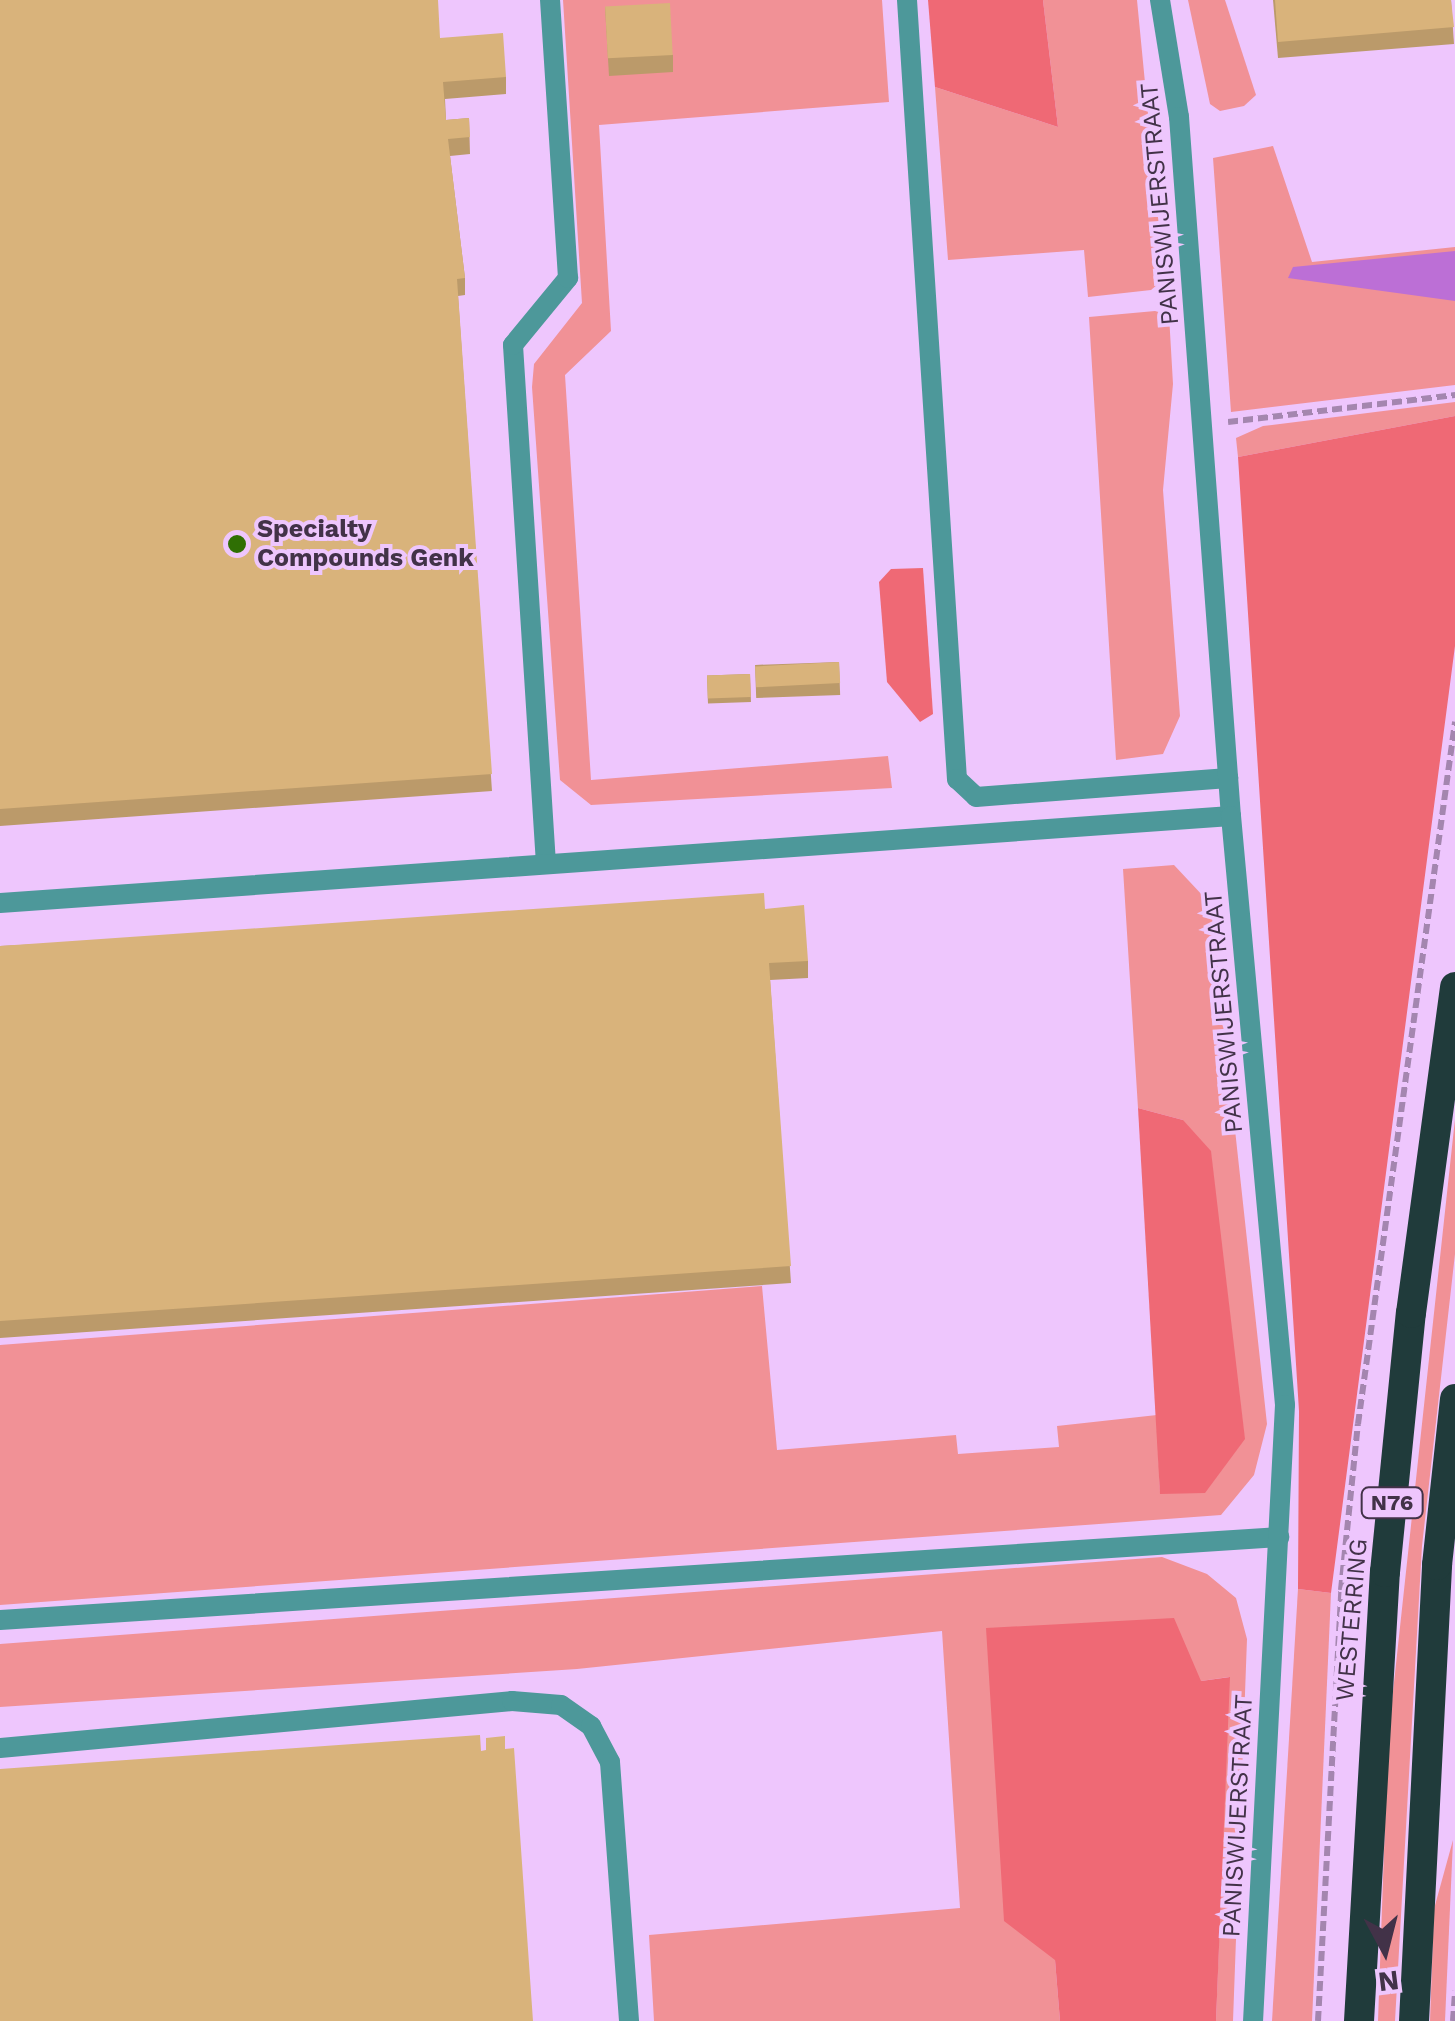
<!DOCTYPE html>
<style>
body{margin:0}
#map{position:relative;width:1455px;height:2021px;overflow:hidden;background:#eec6fd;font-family:"Work Sans",sans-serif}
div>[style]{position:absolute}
.green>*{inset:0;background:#f19196}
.forest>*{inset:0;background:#ef6975}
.water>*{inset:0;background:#bc6fd6}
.path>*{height:6px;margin-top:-3px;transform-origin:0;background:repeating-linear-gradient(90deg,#a486af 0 10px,transparent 0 15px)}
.lane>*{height:20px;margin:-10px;padding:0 10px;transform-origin:10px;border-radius:10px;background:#4d989a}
.street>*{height:20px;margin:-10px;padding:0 10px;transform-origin:10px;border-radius:10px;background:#4d989a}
.highway>*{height:30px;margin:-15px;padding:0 15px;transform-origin:15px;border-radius:15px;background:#203b3b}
.wall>*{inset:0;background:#bb9a6a;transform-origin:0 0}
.building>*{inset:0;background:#d9b37b;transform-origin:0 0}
.dots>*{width:28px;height:28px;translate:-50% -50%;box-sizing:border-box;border:5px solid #eec6fd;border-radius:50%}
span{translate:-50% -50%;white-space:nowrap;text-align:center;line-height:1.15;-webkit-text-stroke:8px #eec6fd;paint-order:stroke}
.shield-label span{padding:2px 8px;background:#eec6fd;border:2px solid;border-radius:8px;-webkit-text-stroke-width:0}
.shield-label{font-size:22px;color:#423248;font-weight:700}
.street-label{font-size:25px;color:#423248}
.poi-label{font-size:25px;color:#423248;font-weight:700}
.left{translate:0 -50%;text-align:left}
.north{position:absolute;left:1335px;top:1901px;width:100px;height:100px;-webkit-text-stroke:8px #eec6fd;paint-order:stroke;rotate:173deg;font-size:28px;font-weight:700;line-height:40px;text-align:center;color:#423248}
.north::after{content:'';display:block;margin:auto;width:35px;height:45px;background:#423248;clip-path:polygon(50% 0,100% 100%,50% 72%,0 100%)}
</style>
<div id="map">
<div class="green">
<i style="clip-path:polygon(563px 0,882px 0,889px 102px,599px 125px,611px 331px,565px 375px,591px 780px,888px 756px,892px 788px,591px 805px,560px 780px,532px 387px,534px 364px,582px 303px)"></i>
<i style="clip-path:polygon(1043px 0,1137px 0,1164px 279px,1151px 290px,1088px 297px,1084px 250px,948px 260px,935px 87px,1058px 127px)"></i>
<i style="clip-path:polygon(1188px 0,1225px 0,1256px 95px,1244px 106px,1220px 111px,1210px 104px)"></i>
<i style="clip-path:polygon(1273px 146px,1312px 262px,1455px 247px,1455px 385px,1231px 412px,1213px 158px)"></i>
<i style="clip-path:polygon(1155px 311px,1169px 315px,1173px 384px,1163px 490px,1180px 716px,1163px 754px,1116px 760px,1089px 317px)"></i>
<i style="clip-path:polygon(1455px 402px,1455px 416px,1238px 457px,1236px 438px,1263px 426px)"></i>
<i style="clip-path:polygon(1174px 865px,1204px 897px,1212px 918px,1267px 1424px,1254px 1475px,1221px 1515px,0 1605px,0 1345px,762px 1286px,777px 1450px,956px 1435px,958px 1454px,1059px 1447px,1057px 1426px,1157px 1415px,1160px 1493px,1183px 1120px,1138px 1108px,1123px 869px)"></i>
<i style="clip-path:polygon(1455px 1119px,1455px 1254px,1422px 1546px,1395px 2021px,1378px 2021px,1388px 1738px)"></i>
<i style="clip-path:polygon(1162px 1557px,1207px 1574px,1236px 1598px,1247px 1639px,1233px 2021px,1216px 2021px,1229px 1677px,1201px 1681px,1055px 1960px,1060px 2021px,654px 2021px,649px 1935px,960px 1908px,942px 1631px,577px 1669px,0 1707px,0 1644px)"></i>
<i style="clip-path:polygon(1298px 1589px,1331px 1593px,1312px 2021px,1272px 2021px)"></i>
<i style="clip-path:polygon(1453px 1840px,1445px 2021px,1430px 2021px,1434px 1909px)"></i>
</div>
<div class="forest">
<i style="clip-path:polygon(928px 0,1043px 0,1058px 127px,935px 87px)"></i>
<i style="clip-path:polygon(1455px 416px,1455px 646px,1331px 1593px,1298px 1589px,1299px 1411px,1238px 457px)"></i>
<i style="clip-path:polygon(923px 568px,933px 714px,920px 722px,887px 682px,879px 582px,891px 569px)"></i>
<i style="clip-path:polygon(1138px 1108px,1183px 1120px,1211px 1151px,1245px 1439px,1205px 1493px,1160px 1494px)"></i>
<i style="clip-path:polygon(1174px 1618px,1201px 1681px,1230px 1677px,1216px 2021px,1060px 2021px,1055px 1960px,1004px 1921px,986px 1628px)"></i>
</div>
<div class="water">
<i style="clip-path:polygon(1455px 251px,1455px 301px,1288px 278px,1293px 267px)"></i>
</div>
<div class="path">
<i style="left:1228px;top:422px;width:229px;rotate:-6.8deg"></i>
<i style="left:1318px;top:2021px;width:432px;rotate:-86.9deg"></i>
<i style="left:1341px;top:1590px;width:167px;rotate:-84.2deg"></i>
<i style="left:1358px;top:1424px;width:709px;rotate:-82.13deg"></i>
<i style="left:1453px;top:2021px;width:30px;rotate:-86deg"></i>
</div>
<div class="lane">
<i style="left:907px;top:0;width:781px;rotate:86.33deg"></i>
<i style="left:957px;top:779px;width:26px;rotate:43deg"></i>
<i style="left:976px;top:797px;width:253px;rotate:-4.3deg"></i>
<i style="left:546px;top:864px;width:520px;rotate:-93.64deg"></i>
<i style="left:513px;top:345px;width:87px;rotate:-50.6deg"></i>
<i style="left:568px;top:278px;width:279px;rotate:-93.7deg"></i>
<i style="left:0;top:903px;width:1234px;rotate:-4.04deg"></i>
<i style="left:0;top:1620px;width:1282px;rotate:-3.71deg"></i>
<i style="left:0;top:1748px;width:514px;rotate:-5.24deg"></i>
<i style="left:512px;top:1701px;width:49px;rotate:4.7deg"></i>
<i style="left:561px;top:1705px;width:37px;rotate:35deg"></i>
<i style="left:591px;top:1726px;width:41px;rotate:62.2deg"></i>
<i style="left:610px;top:1762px;width:260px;rotate:85.8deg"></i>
</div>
<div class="street">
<i style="left:1160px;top:0;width:119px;rotate:80.8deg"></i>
<i style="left:1179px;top:117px;width:701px;rotate:85.75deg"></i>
<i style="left:1231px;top:816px;width:591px;rotate:84.76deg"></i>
<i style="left:1285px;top:1405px;width:617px;rotate:92.97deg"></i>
</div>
<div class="highway">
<i style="left:1359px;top:2021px;width:450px;rotate:-86.7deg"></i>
<i style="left:1385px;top:1572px;width:260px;rotate:-84.3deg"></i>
<i style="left:1411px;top:1313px;width:329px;rotate:-82.3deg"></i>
<i style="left:1414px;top:2021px;width:457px;rotate:-87.1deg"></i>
<i style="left:1437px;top:1565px;width:167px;rotate:-83.8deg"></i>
</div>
<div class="wall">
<i style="clip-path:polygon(0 0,440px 38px,506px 77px,506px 94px,445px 99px,446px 120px,469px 118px,470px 154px,450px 156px,465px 278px,465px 295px,458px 296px,492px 791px,0 826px)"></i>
<i style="clip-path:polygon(1273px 0,1451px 0,1454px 44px,1278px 58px)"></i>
<i style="clip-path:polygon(605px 7px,673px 55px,673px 72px,609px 76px)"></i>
<i style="left:839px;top:662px;width:33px;height:84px;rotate:88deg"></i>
<i style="left:750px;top:674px;width:28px;height:43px;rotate:88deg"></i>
<i style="clip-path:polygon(765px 909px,808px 961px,808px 978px,770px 980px,791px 1283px,0 1338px,0 946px)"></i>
</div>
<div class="building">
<i style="clip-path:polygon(0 0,438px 0,440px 38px,503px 33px,506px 77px,443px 82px,446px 120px,469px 118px,470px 137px,448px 139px,465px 278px,457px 279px,492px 774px,0 809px)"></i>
<i style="clip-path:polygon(1275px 0,1451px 0,1454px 27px,1278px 42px)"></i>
<i style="left:670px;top:3px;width:52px;height:65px;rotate:87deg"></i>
<i style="left:839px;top:662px;width:21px;height:84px;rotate:87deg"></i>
<i style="left:750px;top:674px;width:23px;height:43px;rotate:88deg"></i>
<i style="clip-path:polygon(764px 893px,765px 909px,804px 905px,808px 961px,769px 963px,791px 1266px,0 1321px,0 946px)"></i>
<i style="clip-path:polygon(480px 1735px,481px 1751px,486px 1750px,486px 1738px,505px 1736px,505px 1749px,514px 1748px,533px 2021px,0 2021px,0 1769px)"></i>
</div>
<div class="dots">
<i style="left:237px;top:544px;background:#2f6f04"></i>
</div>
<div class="shield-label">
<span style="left:1392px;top:1503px">N76</span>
</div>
<div class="street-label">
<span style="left:1160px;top:204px;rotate:-95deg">PANISWIJERSTRAAT</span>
<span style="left:1224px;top:1012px;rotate:-95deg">PANISWIJERSTRAAT</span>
<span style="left:1352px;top:1620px;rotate:-85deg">WESTERRING</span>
<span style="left:1238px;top:1816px;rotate:-87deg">PANISWIJERSTRAAT</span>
</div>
<div class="poi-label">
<span class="left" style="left:257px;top:544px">Specialty<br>Compounds Genk</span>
</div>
<div class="north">N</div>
</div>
